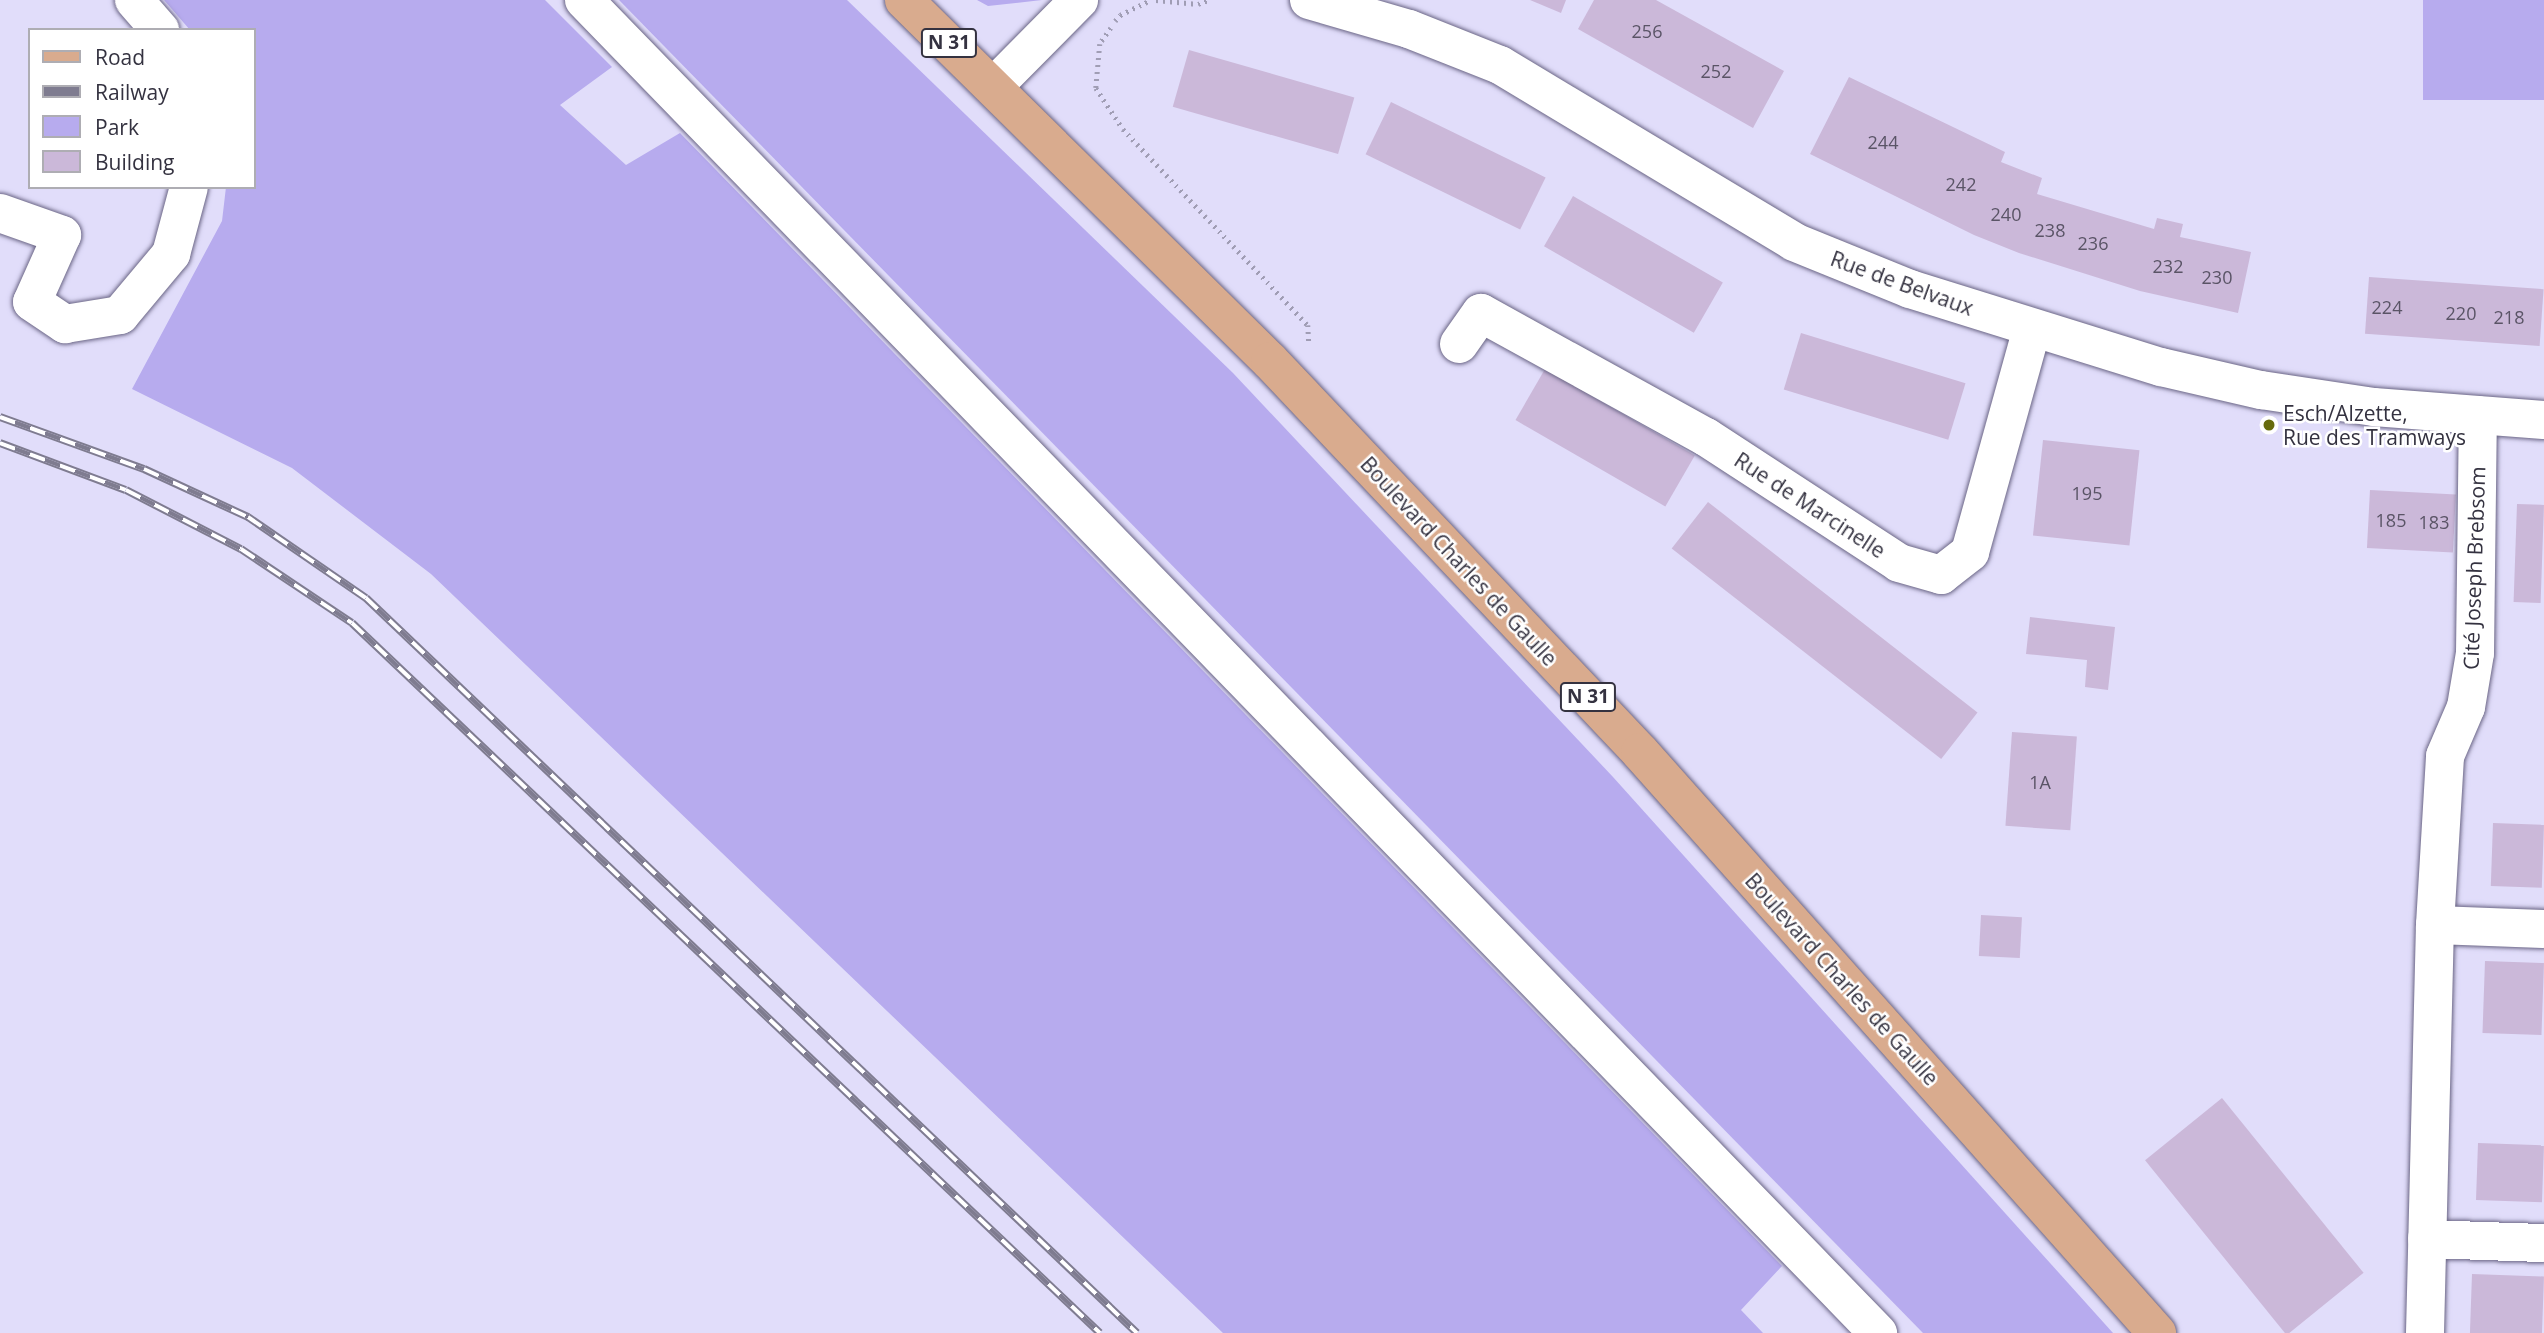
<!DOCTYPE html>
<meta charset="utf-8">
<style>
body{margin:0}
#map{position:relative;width:2544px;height:1333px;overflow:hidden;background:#e1ddfa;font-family:"Open Sans",sans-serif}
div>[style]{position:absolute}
.green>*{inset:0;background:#b7abee;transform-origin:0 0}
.building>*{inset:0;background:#cbb8d9;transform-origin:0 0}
.path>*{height:4.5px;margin-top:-2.25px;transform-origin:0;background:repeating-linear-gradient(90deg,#a09db4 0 2px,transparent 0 7px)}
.roads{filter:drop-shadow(0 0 2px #6a6585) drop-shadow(0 0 2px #6a6585)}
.minor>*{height:38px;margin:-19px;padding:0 19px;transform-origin:19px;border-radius:19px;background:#fff}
.major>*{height:38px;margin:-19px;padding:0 19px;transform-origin:19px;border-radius:19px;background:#d9ab8e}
.rail>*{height:8px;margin-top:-4px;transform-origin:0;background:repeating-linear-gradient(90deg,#fff 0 16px,#7f7c90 0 32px);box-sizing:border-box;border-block:2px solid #7f7c90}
.dots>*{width:19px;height:19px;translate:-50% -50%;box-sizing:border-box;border:4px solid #fff;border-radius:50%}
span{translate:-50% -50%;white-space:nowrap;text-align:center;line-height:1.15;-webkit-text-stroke:5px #fff;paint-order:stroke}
.number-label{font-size:18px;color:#5a5466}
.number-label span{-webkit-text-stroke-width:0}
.shield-label span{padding:2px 5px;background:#fff;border:2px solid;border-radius:5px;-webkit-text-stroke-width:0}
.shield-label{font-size:19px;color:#343240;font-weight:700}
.street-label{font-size:21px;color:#343240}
.poi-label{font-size:21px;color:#343240}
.left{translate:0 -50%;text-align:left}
.legend{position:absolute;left:28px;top:28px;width:228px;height:161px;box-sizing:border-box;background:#fff;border:2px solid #aeadb3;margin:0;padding:9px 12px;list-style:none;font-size:21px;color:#343240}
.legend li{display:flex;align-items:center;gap:14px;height:35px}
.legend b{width:35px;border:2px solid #aeadb3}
</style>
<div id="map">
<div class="green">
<i style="clip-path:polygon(164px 0,545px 0,612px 67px,560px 105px,626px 165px,680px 133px,1782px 1266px,1741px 1310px,1763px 1333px,1223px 1333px,431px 574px,292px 468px,132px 389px,222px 221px,226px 187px,254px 187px,254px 30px,190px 30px)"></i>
<i style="clip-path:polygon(619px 0,847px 0,1233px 373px,1613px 777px,2113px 1333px,1923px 1333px)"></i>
<i style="clip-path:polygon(977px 0,1042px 0,988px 6px)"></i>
<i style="left:2423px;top:0;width:121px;height:100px"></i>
</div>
<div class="building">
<i style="clip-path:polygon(1530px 0,1566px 0,1561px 13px)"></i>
<i style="clip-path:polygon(1594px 0,1656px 0,1784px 71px,1753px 128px,1578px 29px)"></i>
<i style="left:1189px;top:50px;width:172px;height:59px;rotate:16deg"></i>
<i style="clip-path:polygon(1849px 77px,2005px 152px,2001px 162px,2042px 178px,2037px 194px,2154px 229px,2157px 218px,2183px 224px,2180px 237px,2251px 252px,2238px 313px,2140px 291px,2019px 253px,1974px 235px,1810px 154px)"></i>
<i style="left:1391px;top:102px;width:172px;height:58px;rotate:26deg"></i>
<i style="left:1573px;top:196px;width:173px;height:58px;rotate:30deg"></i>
<i style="left:2369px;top:277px;width:175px;height:57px;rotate:4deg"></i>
<i style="left:1801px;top:333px;width:172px;height:59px;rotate:17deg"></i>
<i style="left:1545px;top:369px;width:173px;height:59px;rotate:30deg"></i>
<i style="left:2043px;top:440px;width:97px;height:96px;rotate:6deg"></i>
<i style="left:2370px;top:490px;width:86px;height:58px;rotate:3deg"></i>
<i style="left:1708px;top:502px;width:342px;height:59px;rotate:38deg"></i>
<i style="left:2517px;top:504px;width:27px;height:98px;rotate:2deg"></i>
<i style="clip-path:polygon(2030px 617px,2115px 627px,2108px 690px,2085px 687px,2087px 660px,2026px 654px)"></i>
<i style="left:2012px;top:732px;width:65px;height:94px;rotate:4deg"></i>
<i style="left:2493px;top:823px;width:51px;height:63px;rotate:2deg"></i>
<i style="left:1981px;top:915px;width:41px;height:41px;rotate:3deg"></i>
<i style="left:2485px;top:961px;width:59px;height:72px;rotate:2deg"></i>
<i style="left:2222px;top:1098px;width:225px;height:99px;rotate:51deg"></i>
<i style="left:2478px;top:1143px;width:66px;height:57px;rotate:2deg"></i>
<i style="left:2472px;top:1274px;width:72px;height:59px;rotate:2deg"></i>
</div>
<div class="path">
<i style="left:1156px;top:0;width:42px;rotate:5.4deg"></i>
<i style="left:1198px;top:4px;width:12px;rotate:-20deg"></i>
<i style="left:1115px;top:21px;width:8px;rotate:-50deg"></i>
<i style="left:1120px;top:15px;width:34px;rotate:-26deg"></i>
<i style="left:1111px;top:28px;width:19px;rotate:125deg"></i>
<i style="left:1100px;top:44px;width:44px;rotate:95.2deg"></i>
<i style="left:1096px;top:88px;width:49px;rotate:56.6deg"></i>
<i style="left:1123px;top:129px;width:270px;rotate:46.7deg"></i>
<i style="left:1308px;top:325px;width:18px;rotate:87deg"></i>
</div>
<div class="roads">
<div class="minor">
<i style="left:134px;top:0;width:40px;rotate:49deg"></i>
<i style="left:584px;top:0;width:1858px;rotate:45.85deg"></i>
<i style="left:1309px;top:0;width:104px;rotate:16.2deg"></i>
<i style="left:1409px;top:29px;width:98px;rotate:21.6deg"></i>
<i style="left:1500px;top:65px;width:343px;rotate:31deg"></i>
<i style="left:1794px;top:242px;width:125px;rotate:22.1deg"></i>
<i style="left:1910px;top:289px;width:263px;rotate:17.3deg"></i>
<i style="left:2161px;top:367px;width:103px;rotate:13deg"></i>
<i style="left:2261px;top:390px;width:114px;rotate:8.6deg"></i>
<i style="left:2374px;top:407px;width:170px;rotate:4.4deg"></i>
<i style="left:994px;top:86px;width:121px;rotate:-45.3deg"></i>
<i style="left:0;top:213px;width:66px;rotate:19.5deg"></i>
<i style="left:62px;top:235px;width:73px;rotate:114.1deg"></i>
<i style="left:32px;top:302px;width:40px;rotate:34deg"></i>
<i style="left:65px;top:324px;width:56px;rotate:-9.3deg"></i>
<i style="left:120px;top:315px;width:80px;rotate:-50.1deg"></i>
<i style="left:171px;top:254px;width:69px;rotate:-75deg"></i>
<i style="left:1459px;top:344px;width:38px;rotate:-55deg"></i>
<i style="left:1481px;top:313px;width:257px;rotate:28.9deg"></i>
<i style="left:1706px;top:437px;width:230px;rotate:33.1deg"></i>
<i style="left:1899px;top:563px;width:44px;rotate:15.9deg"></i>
<i style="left:1941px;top:575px;width:37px;rotate:-38deg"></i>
<i style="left:1970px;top:552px;width:231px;rotate:-74.5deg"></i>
<i style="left:2435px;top:925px;width:109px;rotate:2.1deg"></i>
<i style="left:2427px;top:1239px;width:117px;rotate:2deg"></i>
<i style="left:2425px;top:1333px;width:408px;rotate:-88.6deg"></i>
<i style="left:2435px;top:925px;width:169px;rotate:-86.6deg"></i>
<i style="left:2445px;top:756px;width:53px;rotate:-66.8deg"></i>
<i style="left:2466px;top:707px;width:55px;rotate:-80.5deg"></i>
<i style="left:2475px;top:653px;width:238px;rotate:-89.3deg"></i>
</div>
<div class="major">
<i style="left:904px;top:0;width:514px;rotate:44.61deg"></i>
<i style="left:1270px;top:361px;width:538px;rotate:46.58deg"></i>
<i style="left:1640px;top:752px;width:778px;rotate:48.34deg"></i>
</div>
</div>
<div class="rail">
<i style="left:0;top:417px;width:153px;rotate:19.9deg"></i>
<i style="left:144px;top:469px;width:115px;rotate:24.8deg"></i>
<i style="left:248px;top:517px;width:143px;rotate:34.5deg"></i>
<i style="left:366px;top:598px;width:1065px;rotate:43.63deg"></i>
<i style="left:0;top:443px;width:134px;rotate:20.5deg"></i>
<i style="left:126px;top:490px;width:129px;rotate:27.2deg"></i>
<i style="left:241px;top:549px;width:133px;rotate:33.7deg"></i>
<i style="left:352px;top:623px;width:1031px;rotate:43.51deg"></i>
</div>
<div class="dots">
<i style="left:2269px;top:425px;background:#676b0c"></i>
</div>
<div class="number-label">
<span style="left:1647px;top:31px">256</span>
<span style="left:1716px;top:71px">252</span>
<span style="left:1883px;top:142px">244</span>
<span style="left:1961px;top:184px">242</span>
<span style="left:2006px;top:214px">240</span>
<span style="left:2050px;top:230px">238</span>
<span style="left:2093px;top:243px">236</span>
<span style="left:2168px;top:266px">232</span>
<span style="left:2217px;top:277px">230</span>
<span style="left:2387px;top:307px">224</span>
<span style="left:2461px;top:313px">220</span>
<span style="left:2509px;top:317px">218</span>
<span style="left:2087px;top:493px">195</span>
<span style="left:2391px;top:520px">185</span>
<span style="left:2434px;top:522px">183</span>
<span style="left:2040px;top:782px">1A</span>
</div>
<div class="shield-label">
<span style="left:949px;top:43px">N 31</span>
<span style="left:1588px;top:697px">N 31</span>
</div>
<div class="street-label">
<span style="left:1902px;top:283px;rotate:20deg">Rue de Belvaux</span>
<span style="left:1810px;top:505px;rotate:33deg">Rue de Marcinelle</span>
<span style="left:1459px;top:561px;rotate:47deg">Boulevard Charles de Gaulle</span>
<span style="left:2474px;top:568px;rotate:-88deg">Cité Joseph Brebsom</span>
<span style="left:1842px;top:979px;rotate:48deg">Boulevard Charles de Gaulle</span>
</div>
<div class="poi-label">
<span class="left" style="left:2283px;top:425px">Esch/Alzette,<br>Rue des Tramways</span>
</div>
<ul class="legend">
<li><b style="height:9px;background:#d9ab8e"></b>Road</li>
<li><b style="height:9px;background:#7f7c90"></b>Railway</li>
<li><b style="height:19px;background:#b7abee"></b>Park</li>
<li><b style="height:19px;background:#cbb8d9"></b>Building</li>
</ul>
</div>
